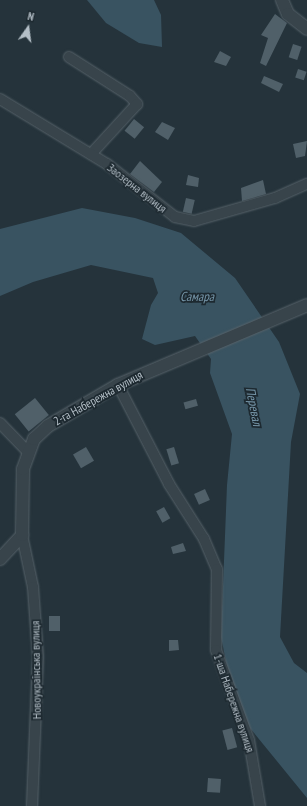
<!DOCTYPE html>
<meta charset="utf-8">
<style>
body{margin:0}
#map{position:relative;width:307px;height:806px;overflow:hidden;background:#25333b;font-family:"PT Sans Narrow",sans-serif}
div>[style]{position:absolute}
.water>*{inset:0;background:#395361}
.building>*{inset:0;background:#506069;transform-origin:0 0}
.roads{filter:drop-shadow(0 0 1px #566269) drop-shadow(0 0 1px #566269)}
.minor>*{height:10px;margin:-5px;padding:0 5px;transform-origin:5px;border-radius:5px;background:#38444b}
.tertiary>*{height:12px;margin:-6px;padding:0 6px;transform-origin:6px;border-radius:6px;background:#38444b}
span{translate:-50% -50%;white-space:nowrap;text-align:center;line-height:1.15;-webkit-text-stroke:3.5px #1d2930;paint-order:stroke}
.street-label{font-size:12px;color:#b4bfc7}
.water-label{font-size:13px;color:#7696a9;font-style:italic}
.north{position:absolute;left:8px;top:8px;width:40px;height:40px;-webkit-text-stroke:3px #1d2930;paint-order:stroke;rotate:14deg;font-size:11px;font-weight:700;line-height:16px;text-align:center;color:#b4bfc7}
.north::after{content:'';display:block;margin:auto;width:14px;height:18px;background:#b4bfc7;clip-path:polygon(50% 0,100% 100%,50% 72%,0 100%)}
</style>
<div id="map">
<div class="water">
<i style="clip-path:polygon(87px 0,154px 0,161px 15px,162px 47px,139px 43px,106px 23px)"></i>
<i style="clip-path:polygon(82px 208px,135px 218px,181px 233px,235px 278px,279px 342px,300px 394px,291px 442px,280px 637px,294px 663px,307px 673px,307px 798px,250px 728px,234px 700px,221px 637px,227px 485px,232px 434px,210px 373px,211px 359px,195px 336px,155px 345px,142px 339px,151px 305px,158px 293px,153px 278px,91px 265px,33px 282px,0 296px,0 229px)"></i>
</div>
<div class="building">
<i style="clip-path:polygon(275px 14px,287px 23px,266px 66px,260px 63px,268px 38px,261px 35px)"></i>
<i style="left:293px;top:44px;width:9px;height:14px;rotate:18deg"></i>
<i style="clip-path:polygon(220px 51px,231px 57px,226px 66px,214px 62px)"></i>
<i style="left:298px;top:69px;width:9px;height:9px;rotate:18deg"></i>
<i style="clip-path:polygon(264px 76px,283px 84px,279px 92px,261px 83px)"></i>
<i style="left:134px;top:119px;width:13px;height:15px;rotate:39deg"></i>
<i style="clip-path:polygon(162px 122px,175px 128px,168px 140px,155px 132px)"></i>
<i style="clip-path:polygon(307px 141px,305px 156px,296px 158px,293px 144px)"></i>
<i style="clip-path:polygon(140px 161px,162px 182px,154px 192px,130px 174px)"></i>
<i style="clip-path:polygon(188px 175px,199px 178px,198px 187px,186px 185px)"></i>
<i style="clip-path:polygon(263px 180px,266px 194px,242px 201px,241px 188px)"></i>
<i style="left:186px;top:198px;width:9px;height:14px;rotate:13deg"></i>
<i style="left:35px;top:398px;width:22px;height:26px;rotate:51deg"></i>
<i style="left:196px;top:399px;width:7px;height:13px;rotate:74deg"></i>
<i style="left:86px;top:447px;width:16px;height:15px;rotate:60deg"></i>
<i style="left:174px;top:447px;width:17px;height:8px;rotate:73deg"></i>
<i style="left:205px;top:489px;width:12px;height:12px;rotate:66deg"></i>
<i style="left:164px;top:507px;width:13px;height:9px;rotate:61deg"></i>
<i style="clip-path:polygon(183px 543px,186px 551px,173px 554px,171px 547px)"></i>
<i style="left:49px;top:616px;width:11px;height:15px"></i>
<i style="clip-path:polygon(169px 640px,178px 640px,179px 650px,169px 651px)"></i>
<i style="left:232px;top:728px;width:20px;height:10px;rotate:75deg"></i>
<i style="left:208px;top:778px;width:13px;height:14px;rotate:4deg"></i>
</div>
<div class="roads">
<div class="minor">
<i style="left:69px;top:57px;width:72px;rotate:32.6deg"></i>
<i style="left:130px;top:96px;width:11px;rotate:49deg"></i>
<i style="left:137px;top:104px;width:68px;rotate:132.6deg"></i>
<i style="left:0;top:99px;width:125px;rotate:31.3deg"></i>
<i style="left:107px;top:164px;width:86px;rotate:37.9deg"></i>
<i style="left:175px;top:217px;width:19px;rotate:12deg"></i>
<i style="left:194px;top:221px;width:84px;rotate:-15.9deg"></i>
<i style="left:275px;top:198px;width:35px;rotate:-24deg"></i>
<i style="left:118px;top:385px;width:111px;rotate:62.7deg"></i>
<i style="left:169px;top:484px;width:65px;rotate:57.5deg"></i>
<i style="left:204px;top:539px;width:33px;rotate:67deg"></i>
<i style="left:217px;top:569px;width:81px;rotate:90.7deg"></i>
<i style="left:216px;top:650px;width:96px;rotate:69.9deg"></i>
<i style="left:249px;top:740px;width:67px;rotate:80.5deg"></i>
<i style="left:0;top:423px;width:40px;rotate:46deg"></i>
<i style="left:22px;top:535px;width:53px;rotate:78.1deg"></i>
<i style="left:33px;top:587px;width:70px;rotate:85.9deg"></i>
<i style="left:38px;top:657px;width:149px;rotate:92.3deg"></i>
</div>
<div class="tertiary">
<i style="left:282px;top:0;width:15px;rotate:67deg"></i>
<i style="left:288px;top:14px;width:24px;rotate:38deg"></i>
<i style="left:0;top:559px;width:33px;rotate:-47deg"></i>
<i style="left:22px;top:535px;width:66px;rotate:-89.1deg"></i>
<i style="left:23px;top:469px;width:32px;rotate:-70deg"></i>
<i style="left:34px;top:439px;width:19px;rotate:-43deg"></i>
<i style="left:48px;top:426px;width:81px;rotate:-30.4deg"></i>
<i style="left:118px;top:385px;width:205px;rotate:-22.9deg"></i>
</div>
</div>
<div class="street-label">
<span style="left:137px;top:188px;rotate:38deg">Заозерна вулиця</span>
<span style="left:98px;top:398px;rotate:-29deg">2-га Набережна вулиця</span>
<span style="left:36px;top:670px;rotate:-91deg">Новоукраїнська вулиця</span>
<span style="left:234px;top:703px;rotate:71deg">1-ша Набережна вулиця</span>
</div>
<div class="water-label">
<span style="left:197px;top:297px">Самара</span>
<span style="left:253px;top:407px;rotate:79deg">Перевал</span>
</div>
<div class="north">N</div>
</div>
